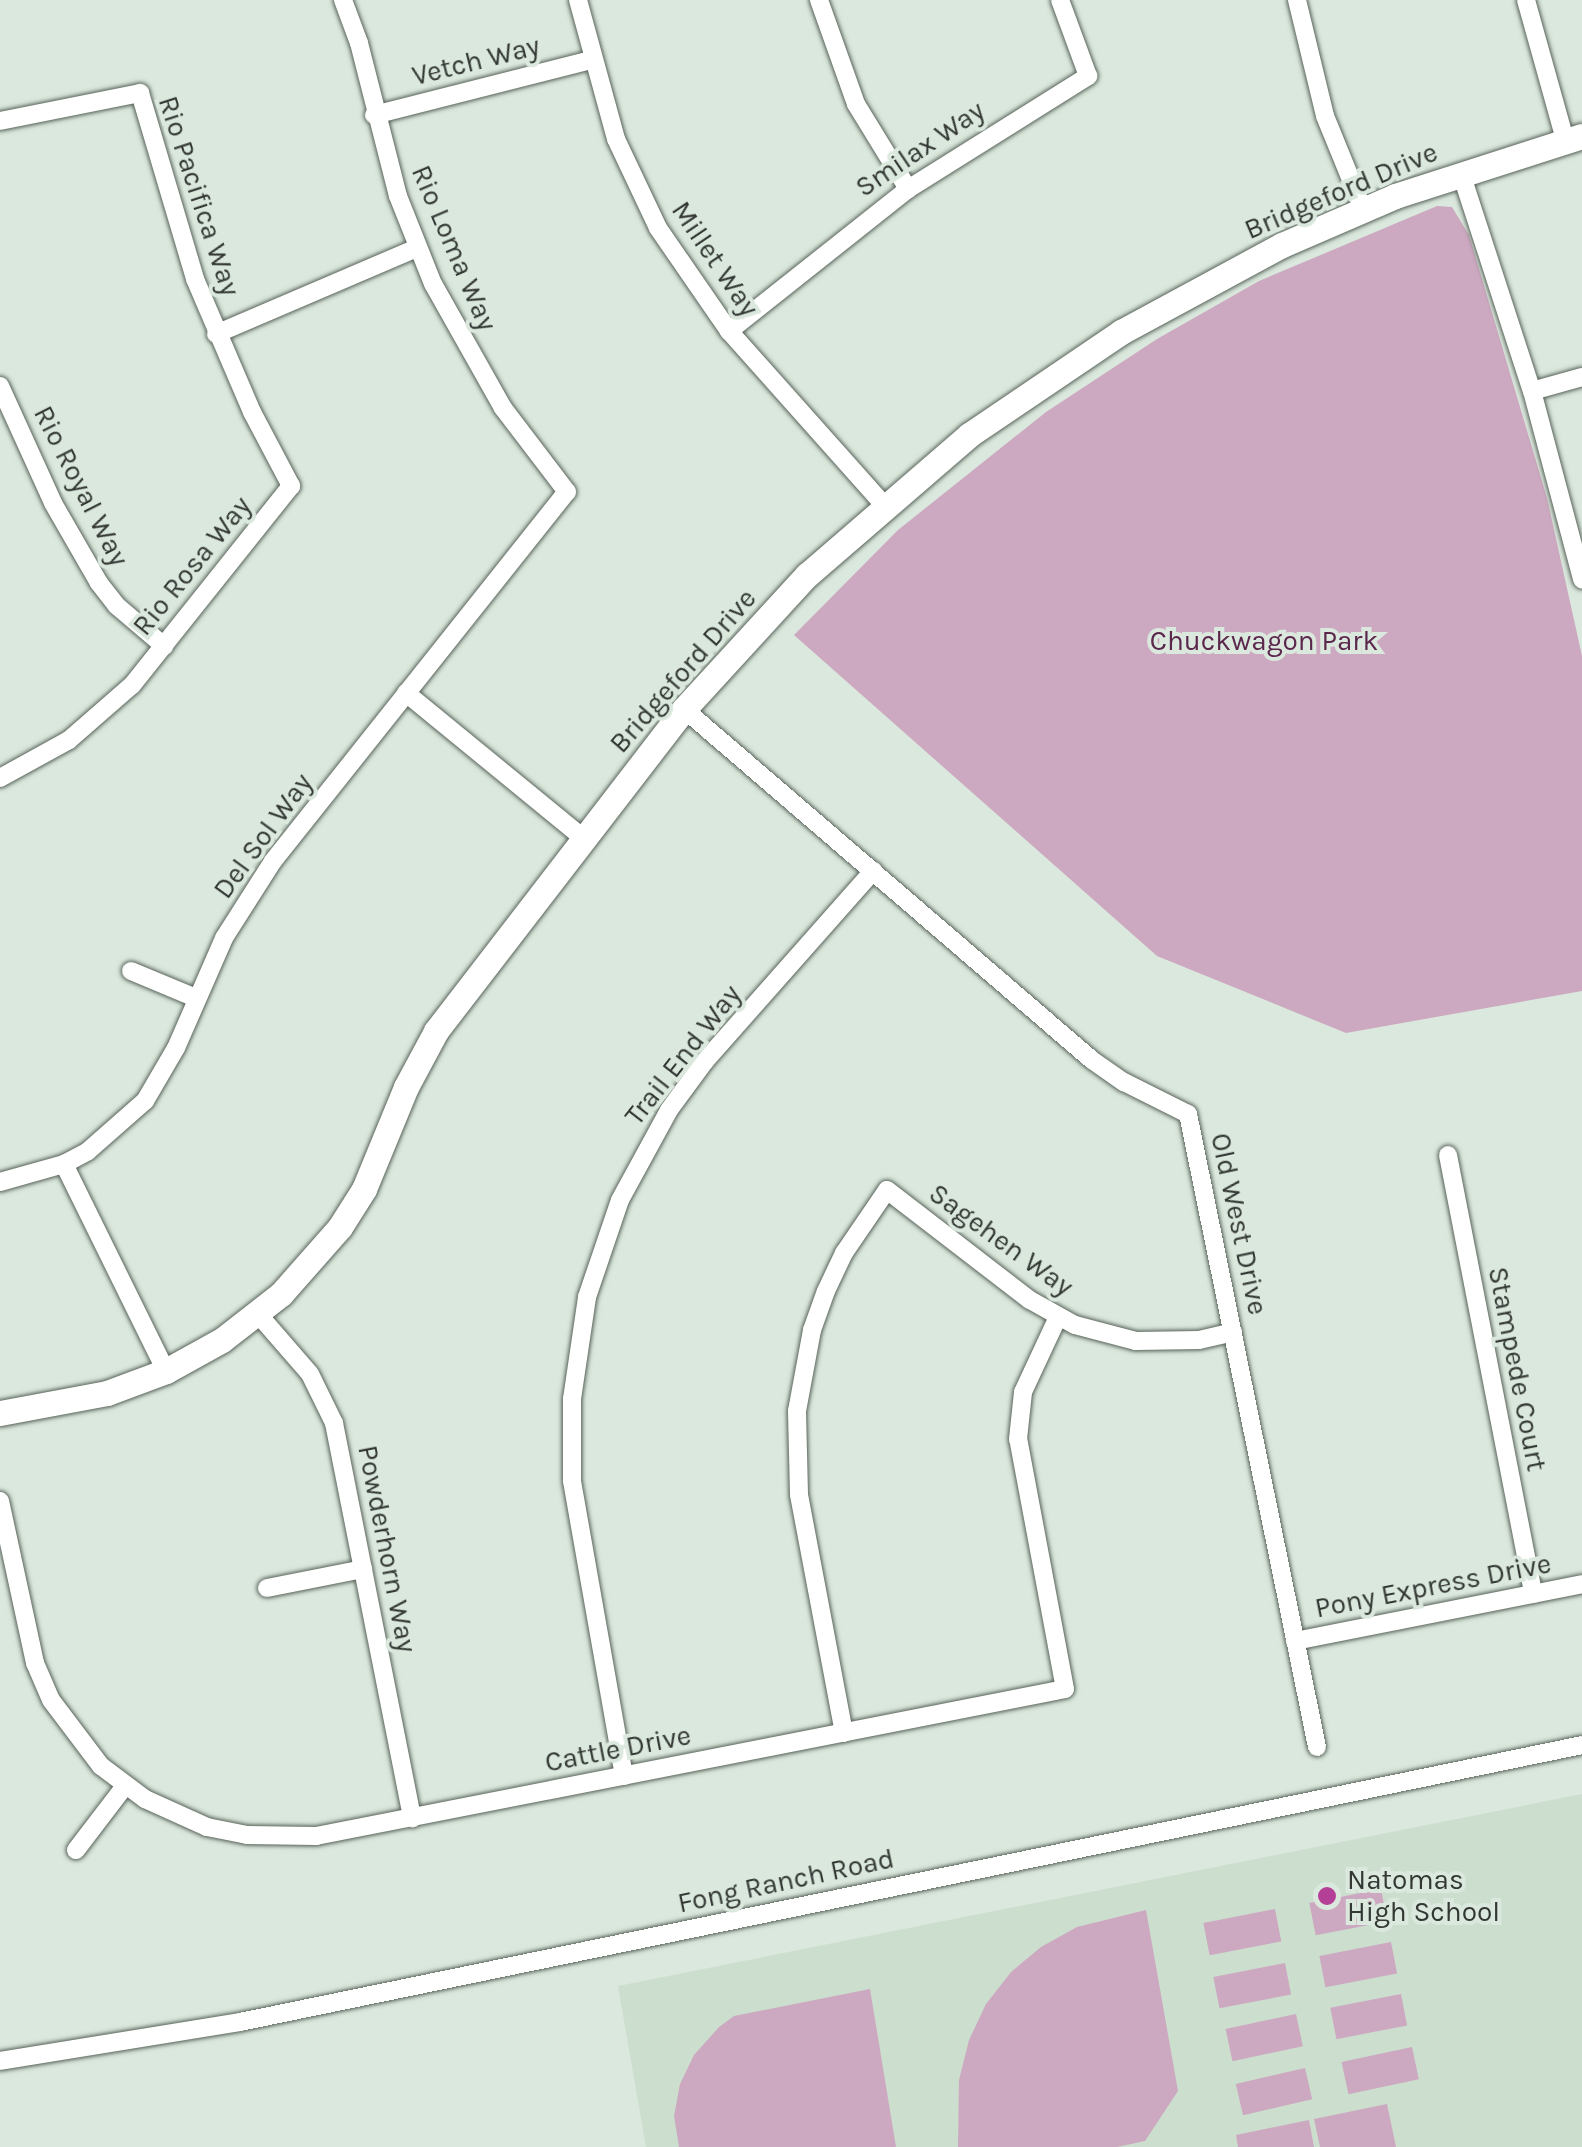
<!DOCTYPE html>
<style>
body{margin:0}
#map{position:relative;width:1582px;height:2147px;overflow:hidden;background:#dbe8dd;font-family:Karla,sans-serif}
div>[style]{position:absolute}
.built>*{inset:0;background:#ccdece}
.green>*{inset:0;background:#cca9c0;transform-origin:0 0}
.roads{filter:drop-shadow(0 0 2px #586359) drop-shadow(0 0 2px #586359)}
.street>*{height:18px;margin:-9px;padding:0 9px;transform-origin:9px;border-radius:9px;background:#fff}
.secondary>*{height:25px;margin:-12.5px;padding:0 12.5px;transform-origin:12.5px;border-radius:12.5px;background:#fff}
.dots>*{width:28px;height:28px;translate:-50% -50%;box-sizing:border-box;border:5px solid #dbe8dd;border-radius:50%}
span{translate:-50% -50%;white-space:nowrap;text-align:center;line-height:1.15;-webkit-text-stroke:8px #dbe8dd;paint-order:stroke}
.street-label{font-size:28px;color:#333834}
.park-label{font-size:28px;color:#5b274d}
.poi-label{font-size:28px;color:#333834}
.left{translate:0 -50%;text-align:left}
</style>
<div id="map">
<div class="built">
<i style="clip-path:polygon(1582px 1794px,1582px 2147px,646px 2147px,618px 1986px)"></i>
</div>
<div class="green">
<i style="clip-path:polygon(1437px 206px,1452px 207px,1469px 235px,1547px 498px,1582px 656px,1582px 991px,1346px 1033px,1157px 956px,794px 635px,898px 530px,1046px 412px,1157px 339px,1259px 281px)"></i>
<i style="left:1381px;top:1889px;width:33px;height:73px;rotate:79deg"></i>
<i style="left:1275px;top:1909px;width:33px;height:73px;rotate:79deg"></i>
<i style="clip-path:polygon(1146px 1910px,1178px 2091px,1145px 2141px,1117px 2147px,958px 2147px,959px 2080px,969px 2040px,986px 2004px,1011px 1972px,1041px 1947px,1077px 1927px)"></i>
<i style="left:1391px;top:1942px;width:32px;height:73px;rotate:79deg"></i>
<i style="left:1285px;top:1963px;width:32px;height:73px;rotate:79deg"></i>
<i style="clip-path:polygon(870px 1989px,896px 2147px,679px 2147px,674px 2116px,680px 2084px,694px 2055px,719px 2027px,734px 2016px)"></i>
<i style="left:1401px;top:1994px;width:32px;height:72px;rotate:79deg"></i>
<i style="left:1296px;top:2014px;width:33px;height:72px;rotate:78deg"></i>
<i style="left:1412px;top:2047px;width:33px;height:72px;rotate:78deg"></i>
<i style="left:1305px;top:2068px;width:32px;height:71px;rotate:77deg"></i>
<i style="clip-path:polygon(1387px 2104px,1396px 2147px,1320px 2147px,1314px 2119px)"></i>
<i style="clip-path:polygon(1309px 2120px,1314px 2147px,1238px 2147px,1236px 2135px)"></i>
</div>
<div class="roads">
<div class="street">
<i style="left:578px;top:0;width:144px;rotate:74.7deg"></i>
<i style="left:616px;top:139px;width:98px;rotate:64.7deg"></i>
<i style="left:658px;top:228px;width:125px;rotate:55.4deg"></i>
<i style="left:729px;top:331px;width:233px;rotate:48.3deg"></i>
<i style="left:819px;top:0;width:110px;rotate:70.4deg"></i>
<i style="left:856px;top:104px;width:100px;rotate:58.5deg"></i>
<i style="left:1297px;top:0;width:119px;rotate:76.4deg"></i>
<i style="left:1325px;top:116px;width:100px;rotate:67.8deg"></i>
<i style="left:1526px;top:0;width:145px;rotate:74.4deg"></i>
<i style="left:374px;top:115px;width:224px;rotate:-14.2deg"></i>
<i style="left:0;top:121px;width:143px;rotate:-11.3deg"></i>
<i style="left:140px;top:93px;width:194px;rotate:73.5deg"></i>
<i style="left:195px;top:279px;width:145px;rotate:66.8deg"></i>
<i style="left:252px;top:412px;width:84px;rotate:62.2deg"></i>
<i style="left:291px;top:486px;width:255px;rotate:128.6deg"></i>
<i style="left:132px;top:685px;width:84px;rotate:138.9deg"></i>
<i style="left:69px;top:740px;width:79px;rotate:151.2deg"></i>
<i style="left:1461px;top:173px;width:229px;rotate:72deg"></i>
<i style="left:1532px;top:391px;width:195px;rotate:75.1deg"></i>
<i style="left:729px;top:331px;width:228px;rotate:-38.4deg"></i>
<i style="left:908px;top:189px;width:213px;rotate:-32.1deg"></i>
<i style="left:1088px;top:76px;width:81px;rotate:-110.2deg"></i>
<i style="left:216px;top:334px;width:219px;rotate:-23.2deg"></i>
<i style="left:0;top:386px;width:128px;rotate:65.6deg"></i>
<i style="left:53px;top:503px;width:92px;rotate:60.1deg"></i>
<i style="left:99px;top:583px;width:29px;rotate:52deg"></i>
<i style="left:117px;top:606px;width:62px;rotate:40.4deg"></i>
<i style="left:1532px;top:391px;width:52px;rotate:-15.6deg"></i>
<i style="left:406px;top:693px;width:229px;rotate:39.3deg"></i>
<i style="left:684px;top:709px;width:538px;rotate:40.71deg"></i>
<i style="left:1092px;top:1060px;width:39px;rotate:35deg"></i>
<i style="left:1124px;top:1082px;width:72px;rotate:26.6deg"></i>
<i style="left:1188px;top:1114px;width:646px;rotate:78.48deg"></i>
<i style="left:131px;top:971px;width:70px;rotate:22.6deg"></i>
<i style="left:1448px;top:1155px;width:447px;rotate:79deg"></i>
<i style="left:64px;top:1164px;width:231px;rotate:63.8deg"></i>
<i style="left:0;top:1182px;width:66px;rotate:-15.7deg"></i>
<i style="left:64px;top:1164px;width:27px;rotate:-28deg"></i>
<i style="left:88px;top:1151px;width:76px;rotate:-41.3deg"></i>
<i style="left:145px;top:1101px;width:61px;rotate:-59.7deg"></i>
<i style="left:176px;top:1048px;width:120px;rotate:-66.4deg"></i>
<i style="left:224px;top:938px;width:91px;rotate:-57.5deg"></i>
<i style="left:273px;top:861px;width:472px;rotate:-51.5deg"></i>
<i style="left:567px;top:492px;width:106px;rotate:-127.3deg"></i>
<i style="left:503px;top:408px;width:142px;rotate:-119.4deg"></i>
<i style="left:433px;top:284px;width:95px;rotate:-111.7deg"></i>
<i style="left:398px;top:196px;width:158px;rotate:-104.3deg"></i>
<i style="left:359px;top:43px;width:46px;rotate:-110.4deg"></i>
<i style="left:258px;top:1314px;width:79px;rotate:49.1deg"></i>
<i style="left:310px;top:1374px;width:55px;rotate:63.9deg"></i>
<i style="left:334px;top:1423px;width:403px;rotate:78.8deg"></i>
<i style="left:0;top:1501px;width:166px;rotate:77.8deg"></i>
<i style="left:35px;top:1663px;width:40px;rotate:66.6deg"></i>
<i style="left:51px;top:1700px;width:83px;rotate:52.9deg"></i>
<i style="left:101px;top:1766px;width:55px;rotate:36.9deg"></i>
<i style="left:145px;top:1799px;width:68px;rotate:24.3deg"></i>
<i style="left:207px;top:1827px;width:41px;rotate:11.3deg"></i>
<i style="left:247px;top:1835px;width:69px;rotate:0.8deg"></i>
<i style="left:316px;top:1836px;width:763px;rotate:-11.1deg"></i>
<i style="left:1065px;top:1689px;width:254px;rotate:-100.6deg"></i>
<i style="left:1018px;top:1439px;width:47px;rotate:-83.9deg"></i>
<i style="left:1023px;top:1392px;width:83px;rotate:-65deg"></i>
<i style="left:267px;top:1588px;width:98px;rotate:-11.2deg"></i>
<i style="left:1295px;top:1641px;width:293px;rotate:-11.2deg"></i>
<i style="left:844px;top:1733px;width:243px;rotate:-100.7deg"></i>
<i style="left:799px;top:1494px;width:83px;rotate:-91.4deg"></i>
<i style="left:797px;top:1411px;width:82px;rotate:-79.5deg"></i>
<i style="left:812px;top:1330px;width:41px;rotate:-70.3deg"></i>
<i style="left:826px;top:1291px;width:42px;rotate:-64.7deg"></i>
<i style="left:844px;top:1253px;width:76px;rotate:-55.7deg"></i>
<i style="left:887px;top:1190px;width:180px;rotate:37.6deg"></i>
<i style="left:1030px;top:1300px;width:51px;rotate:29.1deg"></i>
<i style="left:1075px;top:1325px;width:63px;rotate:14.7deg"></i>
<i style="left:1136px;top:1341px;width:63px;rotate:-0.9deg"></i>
<i style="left:1199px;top:1340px;width:35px;rotate:-13deg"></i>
<i style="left:624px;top:1776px;width:300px;rotate:-100deg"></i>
<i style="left:572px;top:1481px;width:82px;rotate:-90deg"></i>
<i style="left:572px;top:1399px;width:103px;rotate:-81.6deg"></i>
<i style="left:587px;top:1297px;width:102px;rotate:-71.2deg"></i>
<i style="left:620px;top:1200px;width:102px;rotate:-61.4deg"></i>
<i style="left:669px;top:1110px;width:61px;rotate:-53.7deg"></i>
<i style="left:705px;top:1061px;width:254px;rotate:-48.5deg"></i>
<i style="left:76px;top:1850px;width:81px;rotate:-52.6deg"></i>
<i style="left:0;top:2061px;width:243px;rotate:-9.2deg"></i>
<i style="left:240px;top:2022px;width:1370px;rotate:-11.66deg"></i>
</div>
<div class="secondary">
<i style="left:0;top:1413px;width:109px;rotate:-10.6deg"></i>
<i style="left:107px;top:1393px;width:63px;rotate:-20.4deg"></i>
<i style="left:166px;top:1371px;width:64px;rotate:-29deg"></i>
<i style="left:222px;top:1340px;width:75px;rotate:-37.9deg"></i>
<i style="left:281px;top:1294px;width:89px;rotate:-48.6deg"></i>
<i style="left:340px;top:1227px;width:45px;rotate:-57.7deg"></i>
<i style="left:364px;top:1189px;width:110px;rotate:-67.6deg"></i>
<i style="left:406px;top:1087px;width:64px;rotate:-61.8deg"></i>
<i style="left:436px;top:1031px;width:406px;rotate:-52.4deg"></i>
<i style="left:684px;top:709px;width:182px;rotate:-47.5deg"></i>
<i style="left:807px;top:575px;width:214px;rotate:-40.8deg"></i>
<i style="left:969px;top:435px;width:184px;rotate:-34.1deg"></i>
<i style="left:1121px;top:332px;width:183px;rotate:-28.4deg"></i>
<i style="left:1282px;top:245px;width:123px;rotate:-23.4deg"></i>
<i style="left:1395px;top:196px;width:196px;rotate:-17.8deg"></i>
</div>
</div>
<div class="dots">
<i style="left:1327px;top:1896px;background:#b43f97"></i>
</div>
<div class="street-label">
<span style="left:476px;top:61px;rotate:-14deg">Vetch Way</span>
<span style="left:920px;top:149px;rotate:-34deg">Smilax Way</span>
<span style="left:1341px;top:191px;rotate:-23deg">Bridgeford Drive</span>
<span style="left:199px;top:196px;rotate:72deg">Rio Pacifica Way</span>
<span style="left:454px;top:248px;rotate:67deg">Rio Loma Way</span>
<span style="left:715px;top:259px;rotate:56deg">Millet Way</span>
<span style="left:81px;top:486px;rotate:63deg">Rio Royal Way</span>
<span style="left:192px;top:566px;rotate:-51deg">Rio Rosa Way</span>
<span style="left:683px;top:671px;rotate:-49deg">Bridgeford Drive</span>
<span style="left:263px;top:836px;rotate:-54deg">Del Sol Way</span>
<span style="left:683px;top:1055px;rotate:-52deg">Trail End Way</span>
<span style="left:1239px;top:1224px;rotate:78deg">Old West Drive</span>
<span style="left:1001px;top:1240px;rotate:36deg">Sagehen Way</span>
<span style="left:1517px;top:1369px;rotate:79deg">Stampede Court</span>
<span style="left:387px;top:1549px;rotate:79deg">Powderhorn Way</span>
<span style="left:1433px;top:1586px;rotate:-11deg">Pony Express Drive</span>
<span style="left:618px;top:1749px;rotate:-11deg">Cattle Drive</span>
<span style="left:786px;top:1881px;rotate:-12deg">Fong Ranch Road</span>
</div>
<div class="park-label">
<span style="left:1264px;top:641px">Chuckwagon Park</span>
</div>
<div class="poi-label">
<span class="left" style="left:1347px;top:1896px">Natomas<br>High School</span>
</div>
</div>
